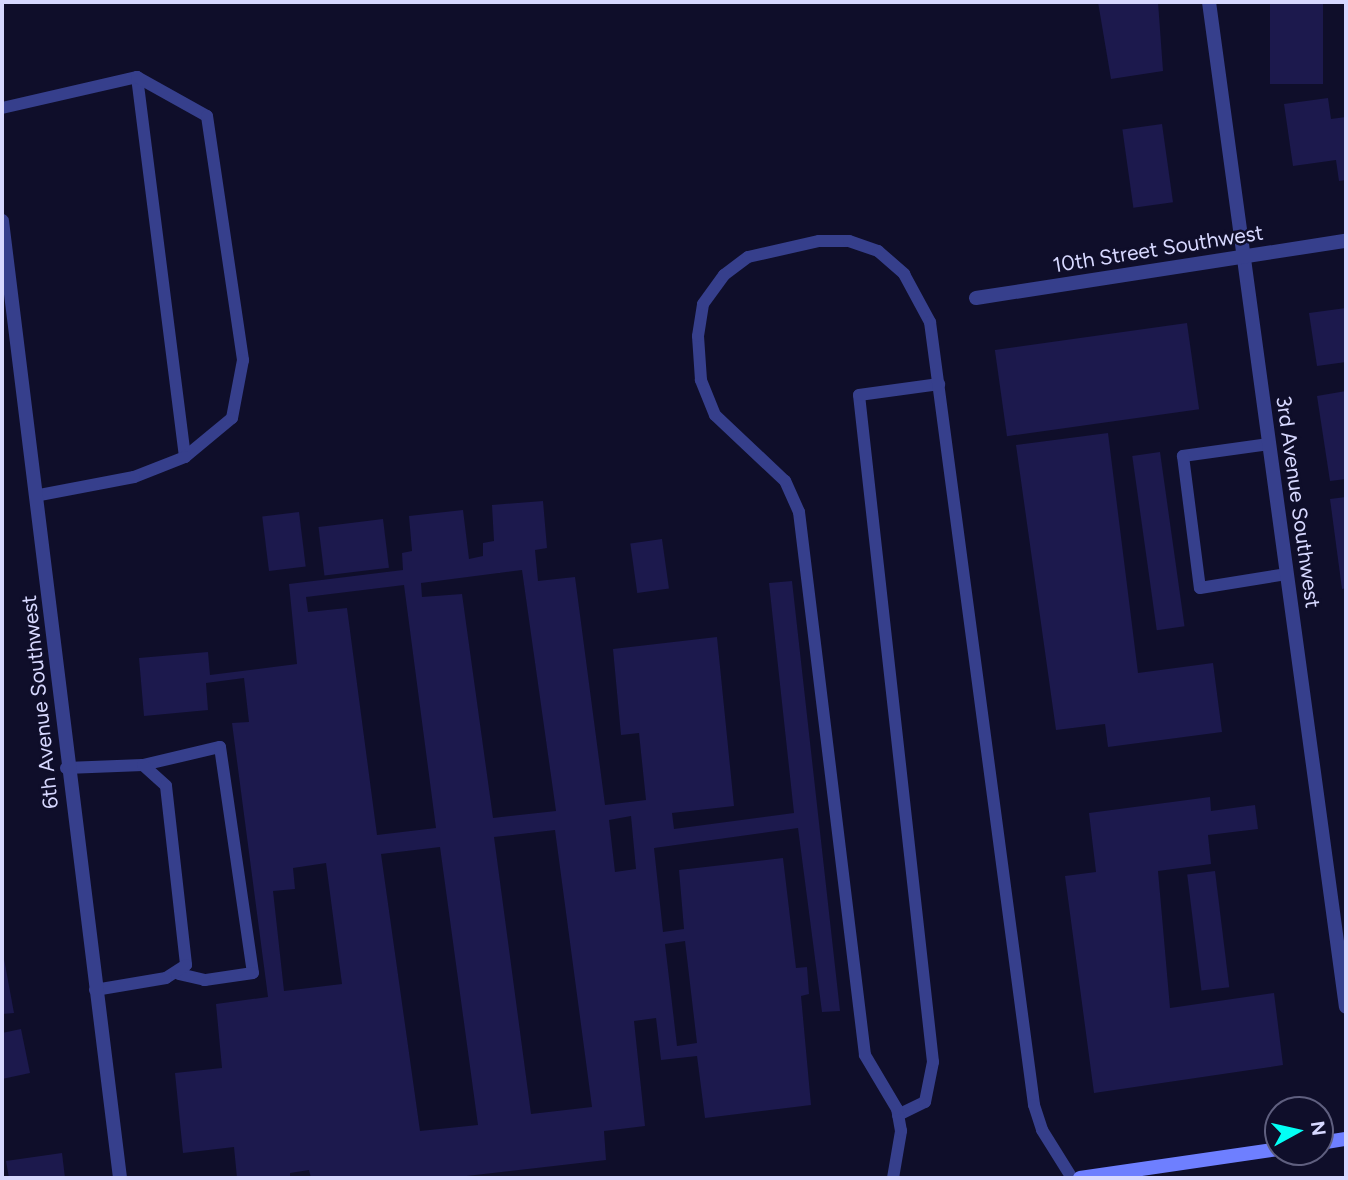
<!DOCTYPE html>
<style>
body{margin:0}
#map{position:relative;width:1348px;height:1180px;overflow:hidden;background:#0f0e2a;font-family:Figtree,sans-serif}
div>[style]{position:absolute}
.building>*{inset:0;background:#1c194d;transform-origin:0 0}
.lane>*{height:12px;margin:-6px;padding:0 6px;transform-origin:6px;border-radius:6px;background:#363f8c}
.street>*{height:14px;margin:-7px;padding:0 7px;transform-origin:7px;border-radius:7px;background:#363f8c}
.secondary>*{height:14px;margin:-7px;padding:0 7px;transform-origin:7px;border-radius:7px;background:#6e7fff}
span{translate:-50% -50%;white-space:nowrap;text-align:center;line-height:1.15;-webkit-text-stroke:5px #0f0e2a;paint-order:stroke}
.street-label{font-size:21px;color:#d7d8ff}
.frame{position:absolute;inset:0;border:4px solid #d7d8ff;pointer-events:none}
.north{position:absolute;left:1264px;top:1096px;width:70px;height:70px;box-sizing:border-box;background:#0f0e2a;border:2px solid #5f5f7f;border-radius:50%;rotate:82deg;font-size:19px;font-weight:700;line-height:28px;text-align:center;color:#d7d8ff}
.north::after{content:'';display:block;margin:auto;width:24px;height:32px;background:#03fff5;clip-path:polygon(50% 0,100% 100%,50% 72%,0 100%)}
</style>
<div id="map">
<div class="building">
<i style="clip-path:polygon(1098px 2px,1158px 2px,1163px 71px,1111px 79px)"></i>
<i style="left:1270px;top:2px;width:53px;height:82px"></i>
<i style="clip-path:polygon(1328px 98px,1331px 119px,1346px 117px,1346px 180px,1339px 181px,1336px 160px,1293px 166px,1284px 104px)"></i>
<i style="left:1162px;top:124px;width:79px;height:40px;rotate:82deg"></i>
<i style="clip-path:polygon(1346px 308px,1346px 362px,1317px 366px,1309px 313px)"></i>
<i style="left:1187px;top:323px;width:87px;height:194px;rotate:82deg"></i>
<i style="clip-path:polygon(1346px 391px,1346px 479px,1330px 481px,1317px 396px)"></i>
<i style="clip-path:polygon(1108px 433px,1138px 673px,1213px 663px,1222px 732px,1108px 747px,1105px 724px,1056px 730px,1016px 445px)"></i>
<i style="left:1160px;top:452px;width:176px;height:28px;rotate:82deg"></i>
<i style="clip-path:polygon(1346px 497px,1346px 588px,1342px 589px,1330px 499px)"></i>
<i style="clip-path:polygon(evenodd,543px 501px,547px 548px,535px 550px,538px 581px,575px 577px,605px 805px,646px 800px,639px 733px,621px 735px,613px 649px,717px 637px,734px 806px,672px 813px,674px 829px,794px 813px,769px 583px,792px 581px,840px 1011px,822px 1012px,798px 828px,654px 848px,663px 932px,684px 929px,679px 870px,783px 858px,796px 968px,807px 967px,809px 994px,801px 996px,811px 1105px,705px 1118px,697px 1056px,661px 1060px,656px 1018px,634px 1021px,645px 1126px,604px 1131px,606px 1160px,449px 1178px,311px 1178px,309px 1170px,290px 1173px,290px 1178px,237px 1178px,234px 1147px,183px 1153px,175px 1073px,222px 1068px,216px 1004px,268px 997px,232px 723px,249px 722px,244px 678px,206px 683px,208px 710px,144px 716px,139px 658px,208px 652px,210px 675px,297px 664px,289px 584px,403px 570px,402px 553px,412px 551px,409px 516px,463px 510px,469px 559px,483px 556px,483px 543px,494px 541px,492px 505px,543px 501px,522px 570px,556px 811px,493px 818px,462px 594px,422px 597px,421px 583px,522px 570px,543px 501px,404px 585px,436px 828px,377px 835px,347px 608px,308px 612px,306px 597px,404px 585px,543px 501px,631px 816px,636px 869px,615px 872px,609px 820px,631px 816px,543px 501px,555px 830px,592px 1107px,531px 1114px,494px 837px,555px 830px,543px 501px,440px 847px,478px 1125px,420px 1131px,381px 854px,440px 847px,543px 501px,326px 863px,342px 984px,284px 991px,273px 891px,295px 889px,293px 868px,326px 863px,543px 501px,685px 941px,697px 1043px,677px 1046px,665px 944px,685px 941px)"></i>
<i style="left:299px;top:512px;width:55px;height:37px;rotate:83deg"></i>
<i style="left:383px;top:519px;width:49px;height:65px;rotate:83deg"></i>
<i style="left:662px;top:539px;width:50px;height:32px;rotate:82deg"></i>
<i style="clip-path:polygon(1210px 797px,1211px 811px,1255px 805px,1258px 829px,1208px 835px,1211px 864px,1158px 871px,1170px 1008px,1274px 993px,1283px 1065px,1094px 1093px,1065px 876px,1096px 872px,1089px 813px)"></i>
<i style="left:1215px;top:871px;width:117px;height:28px;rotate:83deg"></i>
<i style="clip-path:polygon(2px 948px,14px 1013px,2px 1014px)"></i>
<i style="clip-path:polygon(21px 1029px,30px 1073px,2px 1079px,2px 1033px)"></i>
<i style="clip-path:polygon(62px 1153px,65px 1178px,9px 1178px,6px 1161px)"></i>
</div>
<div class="lane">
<i style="left:137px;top:77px;width:383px;rotate:82.8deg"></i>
<i style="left:2px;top:108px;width:139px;rotate:-12.9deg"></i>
<i style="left:137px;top:77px;width:80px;rotate:29.1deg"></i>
<i style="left:207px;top:116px;width:247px;rotate:81.6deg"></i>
<i style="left:243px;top:360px;width:59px;rotate:100.7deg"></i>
<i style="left:232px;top:418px;width:61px;rotate:140.3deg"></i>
<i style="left:185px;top:457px;width:55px;rotate:158.6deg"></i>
<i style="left:134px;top:477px;width:96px;rotate:169.2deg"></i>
<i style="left:1269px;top:444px;width:87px;rotate:172.1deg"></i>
<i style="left:1183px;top:456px;width:133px;rotate:82.7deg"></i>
<i style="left:1200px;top:588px;width:87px;rotate:-9.2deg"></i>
<i style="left:143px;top:765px;width:79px;rotate:-13.2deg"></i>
<i style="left:220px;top:747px;width:228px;rotate:81.7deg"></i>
<i style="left:253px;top:973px;width:49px;rotate:171.7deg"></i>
<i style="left:205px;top:980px;width:27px;rotate:-167deg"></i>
<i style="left:66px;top:768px;width:77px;rotate:-2.2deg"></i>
<i style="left:143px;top:765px;width:31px;rotate:42deg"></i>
<i style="left:166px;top:786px;width:180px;rotate:83.6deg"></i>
<i style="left:186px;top:965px;width:24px;rotate:147deg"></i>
<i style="left:166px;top:978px;width:72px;rotate:170.4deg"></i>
<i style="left:898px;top:1115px;width:30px;rotate:-26deg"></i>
<i style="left:925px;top:1102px;width:41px;rotate:-78.7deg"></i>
<i style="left:933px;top:1062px;width:671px;rotate:-96.33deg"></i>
<i style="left:859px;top:395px;width:81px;rotate:-7.8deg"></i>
<i style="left:893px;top:1178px;width:48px;rotate:-80.3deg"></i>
<i style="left:901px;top:1131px;width:22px;rotate:-100deg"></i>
<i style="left:897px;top:1109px;width:63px;rotate:-120.7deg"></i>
<i style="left:865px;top:1055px;width:547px;rotate:-96.93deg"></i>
<i style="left:799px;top:512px;width:34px;rotate:-114deg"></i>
<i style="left:785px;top:481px;width:96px;rotate:-136.7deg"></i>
<i style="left:715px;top:415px;width:38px;rotate:-112deg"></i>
<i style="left:701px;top:380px;width:44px;rotate:-93.9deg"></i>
<i style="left:698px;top:336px;width:32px;rotate:-81deg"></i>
<i style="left:703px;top:304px;width:36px;rotate:-54deg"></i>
<i style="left:724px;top:275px;width:30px;rotate:-37deg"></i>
<i style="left:748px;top:257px;width:73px;rotate:-12.7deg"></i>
<i style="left:819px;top:241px;width:30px"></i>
<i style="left:849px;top:241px;width:31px;rotate:19deg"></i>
<i style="left:878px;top:251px;width:35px;rotate:41deg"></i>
<i style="left:904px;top:274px;width:55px;rotate:61.6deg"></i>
<i style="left:930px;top:322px;width:790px;rotate:82.43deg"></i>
<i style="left:1034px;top:1105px;width:26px;rotate:72deg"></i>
<i style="left:1042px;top:1130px;width:57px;rotate:58deg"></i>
</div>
<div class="street">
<i style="left:1209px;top:2px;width:1014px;rotate:82.24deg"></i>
<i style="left:2px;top:221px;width:964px;rotate:82.97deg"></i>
<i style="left:976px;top:298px;width:374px;rotate:-8.8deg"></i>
</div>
<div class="secondary">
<i style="left:1320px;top:1143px;width:26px;rotate:-9deg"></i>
<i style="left:1080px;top:1178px;width:200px;rotate:-8.3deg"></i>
</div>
<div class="street-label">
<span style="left:1158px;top:249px;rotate:-9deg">10th Street Southwest</span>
<span style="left:1298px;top:502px;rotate:82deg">3rd Avenue Southwest</span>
<span style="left:40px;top:702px;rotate:-96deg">6th Avenue Southwest</span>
</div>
<div class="frame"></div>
<div class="north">N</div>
</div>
